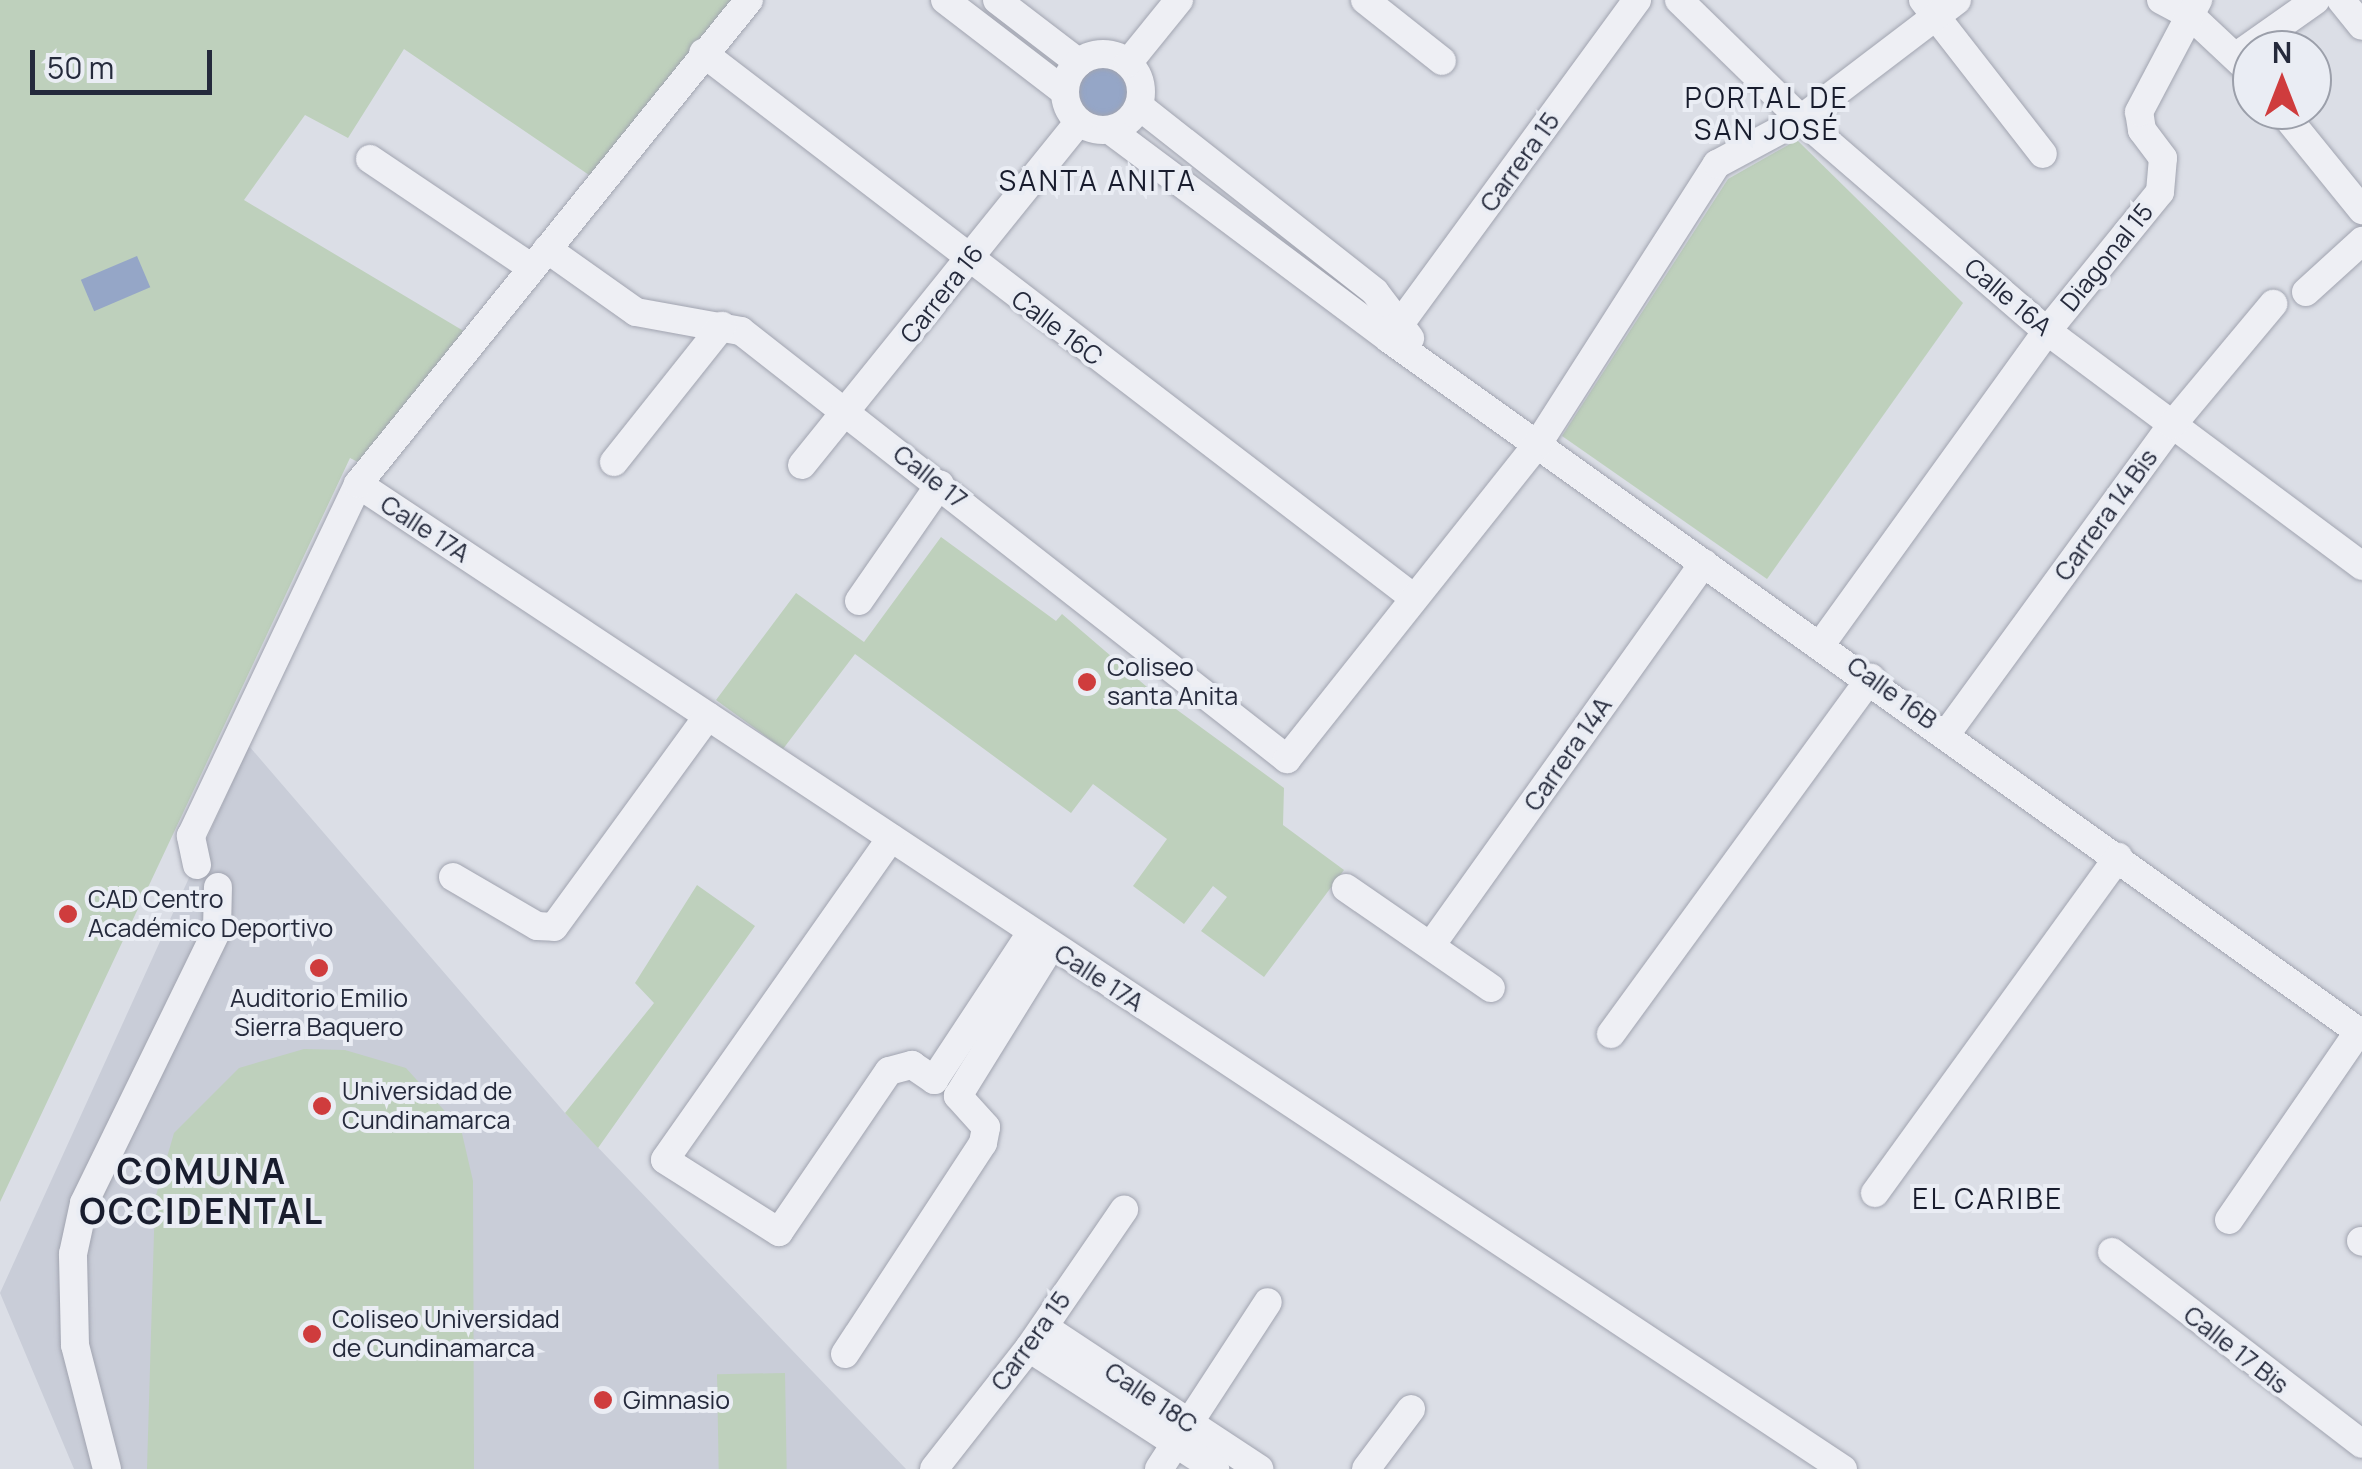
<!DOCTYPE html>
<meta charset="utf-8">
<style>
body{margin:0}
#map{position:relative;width:2362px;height:1469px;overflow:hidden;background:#dbdee6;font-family:Manrope,sans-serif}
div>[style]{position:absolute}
.built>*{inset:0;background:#c9cdd8}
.green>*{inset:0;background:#bed0bc;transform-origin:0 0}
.water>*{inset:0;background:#95a6c7;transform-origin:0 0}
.round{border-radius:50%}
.roads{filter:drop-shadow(0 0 2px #a1a4b0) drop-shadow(0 0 2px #a1a4b0)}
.minor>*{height:28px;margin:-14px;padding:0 14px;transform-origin:14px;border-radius:14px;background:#eeeff4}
.minor>.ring{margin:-14px;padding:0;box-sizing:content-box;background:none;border:28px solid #eeeff4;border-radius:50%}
.dots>*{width:28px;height:28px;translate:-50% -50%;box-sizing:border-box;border:5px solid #eaedf4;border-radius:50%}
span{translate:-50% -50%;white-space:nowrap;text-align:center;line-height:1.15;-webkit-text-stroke:8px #eaedf4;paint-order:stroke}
.street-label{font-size:25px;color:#252a3c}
.poi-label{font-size:25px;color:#252a3c}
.left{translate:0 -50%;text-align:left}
.neighbourhood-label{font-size:28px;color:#181c2d;letter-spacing:2.5px}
.district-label{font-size:35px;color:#181c2d;font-weight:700;letter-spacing:2.5px}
.north{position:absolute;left:2232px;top:30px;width:100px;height:100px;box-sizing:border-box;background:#eaedf4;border:2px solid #9b9faa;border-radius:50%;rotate:0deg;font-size:28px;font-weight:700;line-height:40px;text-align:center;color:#252a3c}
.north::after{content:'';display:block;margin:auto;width:35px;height:45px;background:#cf3c3d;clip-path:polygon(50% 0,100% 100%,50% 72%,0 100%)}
.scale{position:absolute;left:30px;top:50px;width:182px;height:45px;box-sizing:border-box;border:5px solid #252a3c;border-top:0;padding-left:12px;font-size:30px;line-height:35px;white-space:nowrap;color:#252a3c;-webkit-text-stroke:8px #eaedf4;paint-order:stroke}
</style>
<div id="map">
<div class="built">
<i style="clip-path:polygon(249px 746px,565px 1113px,906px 1469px,74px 1469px,0 1293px)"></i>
</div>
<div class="green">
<i style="clip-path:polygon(0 0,736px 0,592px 177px,404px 49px,348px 138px,305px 115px,244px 200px,467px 333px,360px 463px,350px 458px,0 1202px)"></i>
<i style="clip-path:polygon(1797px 140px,1963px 303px,1767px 579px,1562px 436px,1728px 179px)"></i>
<i style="clip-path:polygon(941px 537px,1056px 621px,1062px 614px,1154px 693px,1284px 788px,1283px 825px,1344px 870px,1264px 977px,1201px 931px,1227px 897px,1213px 886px,1184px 924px,1133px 886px,1167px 839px,1093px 784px,1071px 813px,855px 654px,783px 749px,716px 700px,796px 593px,864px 642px)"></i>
<i style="clip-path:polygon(697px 885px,755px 926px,598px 1148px,565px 1113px,654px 1003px,635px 983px)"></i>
<i style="clip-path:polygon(304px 1049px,345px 1050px,406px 1068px,461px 1129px,473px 1181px,474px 1469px,147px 1469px,155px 1199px,174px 1133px,239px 1068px)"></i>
<i style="left:785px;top:1373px;width:96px;height:68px;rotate:89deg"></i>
</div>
<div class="water">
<i class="round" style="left:1078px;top:66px;width:52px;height:52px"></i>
<i style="left:137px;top:256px;width:34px;height:61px;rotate:67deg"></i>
</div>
<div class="roads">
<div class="minor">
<i style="left:945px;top:0;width:151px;rotate:37.5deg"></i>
<i style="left:997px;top:0;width:103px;rotate:37.5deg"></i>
<i style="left:1365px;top:0;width:98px;rotate:38.4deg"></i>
<i style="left:1679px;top:0;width:170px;rotate:44.3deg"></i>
<i style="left:1801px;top:119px;width:325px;rotate:40.8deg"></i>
<i style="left:2047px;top:331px;width:393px;rotate:36.7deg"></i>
<i style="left:1923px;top:0;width:195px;rotate:52.1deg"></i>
<i style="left:2161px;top:0;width:34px;rotate:28deg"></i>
<i style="left:2191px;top:16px;width:83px;rotate:43.1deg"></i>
<i style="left:2341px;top:0;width:33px;rotate:51deg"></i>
<i style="left:703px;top:53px;width:896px;rotate:37.47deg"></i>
<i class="ring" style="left:1065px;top:54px;width:48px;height:48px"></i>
<i style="left:2238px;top:55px;width:95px;rotate:-35.2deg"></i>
<i style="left:1128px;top:63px;width:81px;rotate:-51deg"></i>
<i style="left:1139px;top:106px;width:300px;rotate:38.2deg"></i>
<i style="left:1375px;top:292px;width:58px;rotate:52.7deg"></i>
<i style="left:2281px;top:110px;width:129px;rotate:51deg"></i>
<i style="left:1110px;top:130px;width:349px;rotate:36.8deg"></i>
<i style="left:1389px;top:339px;width:1196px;rotate:35.54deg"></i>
<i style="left:370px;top:159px;width:195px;rotate:33.9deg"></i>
<i style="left:547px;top:249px;width:109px;rotate:35.3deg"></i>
<i style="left:636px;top:312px;width:107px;rotate:10.3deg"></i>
<i style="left:741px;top:331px;width:694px;rotate:38.09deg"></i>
<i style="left:1287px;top:759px;width:405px;rotate:-51.5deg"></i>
<i style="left:1539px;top:442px;width:330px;rotate:-57.4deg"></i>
<i style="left:1717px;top:164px;width:95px;rotate:-28.2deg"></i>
<i style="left:1801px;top:119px;width:196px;rotate:-37.3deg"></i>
<i style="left:2306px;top:292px;width:76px;rotate:-42.3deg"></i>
<i style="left:1389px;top:339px;width:420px;rotate:-53.8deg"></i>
<i style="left:614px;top:462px;width:174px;rotate:-51.5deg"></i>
<i style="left:802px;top:465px;width:441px;rotate:-51.1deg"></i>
<i style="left:358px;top:484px;width:1782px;rotate:33.56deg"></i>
<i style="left:859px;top:601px;width:142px;rotate:-55.3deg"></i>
<i style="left:1822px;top:643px;width:385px;rotate:-54.2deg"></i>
<i style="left:2047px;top:331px;width:179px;rotate:-50.9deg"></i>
<i style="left:2160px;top:192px;width:34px;rotate:-85deg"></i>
<i style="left:2163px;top:158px;width:35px;rotate:-127deg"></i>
<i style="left:2142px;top:130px;width:18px;rotate:-99deg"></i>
<i style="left:2139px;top:112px;width:127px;rotate:-62.2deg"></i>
<i style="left:1947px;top:733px;width:381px;rotate:-53.9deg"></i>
<i style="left:2172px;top:425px;width:158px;rotate:-50.1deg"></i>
<i style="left:891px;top:838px;width:393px;rotate:125.1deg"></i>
<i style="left:665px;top:1160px;width:135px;rotate:32.3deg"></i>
<i style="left:779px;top:1232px;width:195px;rotate:-55.7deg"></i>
<i style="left:889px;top:1071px;width:24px;rotate:-15deg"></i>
<i style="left:912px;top:1065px;width:27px;rotate:34deg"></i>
<i style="left:934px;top:1080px;width:176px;rotate:-56.6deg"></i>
<i style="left:197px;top:865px;width:30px;rotate:-102deg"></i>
<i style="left:191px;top:836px;width:390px;rotate:-64.6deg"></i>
<i style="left:358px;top:484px;width:622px;rotate:-51.07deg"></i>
<i style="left:453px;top:877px;width:97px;rotate:30.3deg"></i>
<i style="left:537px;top:926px;width:17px;rotate:3deg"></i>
<i style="left:554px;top:927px;width:261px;rotate:-53.9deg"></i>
<i style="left:1346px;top:888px;width:176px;rotate:34.6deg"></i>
<i style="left:1432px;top:944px;width:468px;rotate:-54.5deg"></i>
<i style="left:1611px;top:1034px;width:441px;rotate:-53.9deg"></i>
<i style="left:1875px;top:1193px;width:415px;rotate:-54.1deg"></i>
<i style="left:2229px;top:1220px;width:228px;rotate:-55.5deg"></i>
<i style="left:2361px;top:1241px;width:1px;rotate:45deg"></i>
<i style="left:2112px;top:1252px;width:315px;rotate:37.5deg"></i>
<i style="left:1044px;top:1327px;width:258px;rotate:33.4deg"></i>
<i style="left:1029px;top:1348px;width:222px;rotate:33deg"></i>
<i style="left:845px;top:1354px;width:252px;rotate:-56.8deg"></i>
<i style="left:983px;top:1143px;width:16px;rotate:-79deg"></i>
<i style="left:986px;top:1127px;width:42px;rotate:-132.1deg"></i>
<i style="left:958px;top:1096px;width:176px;rotate:-58.2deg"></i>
<i style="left:107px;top:1469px;width:128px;rotate:-104.5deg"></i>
<i style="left:75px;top:1345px;width:91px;rotate:-91.3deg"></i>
<i style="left:73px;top:1254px;width:52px;rotate:-77.8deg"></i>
<i style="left:84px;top:1203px;width:304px;rotate:-64deg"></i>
<i style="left:217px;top:930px;width:43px;rotate:-88.7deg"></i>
<i style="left:934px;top:1469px;width:154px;rotate:-51.9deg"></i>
<i style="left:1029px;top:1348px;width:168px;rotate:-55.5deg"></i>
<i style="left:1159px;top:1469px;width:199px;rotate:-56.9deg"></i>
<i style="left:1366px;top:1469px;width:75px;rotate:-53.1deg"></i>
</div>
</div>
<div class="dots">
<i style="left:1087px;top:682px;background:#cf3c3d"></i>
<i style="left:68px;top:914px;background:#cf3c3d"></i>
<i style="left:319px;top:968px;background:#cf3c3d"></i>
<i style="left:322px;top:1106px;background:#cf3c3d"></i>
<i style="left:312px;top:1334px;background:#cf3c3d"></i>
<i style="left:603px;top:1400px;background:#cf3c3d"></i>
</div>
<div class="street-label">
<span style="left:1520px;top:162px;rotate:-54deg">Carrera 15</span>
<span style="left:2107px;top:257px;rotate:-51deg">Diagonal 15</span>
<span style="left:942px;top:294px;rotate:-52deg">Carrera 16</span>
<span style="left:2008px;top:297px;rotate:40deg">Calle 16A</span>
<span style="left:1057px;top:328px;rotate:37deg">Calle 16C</span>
<span style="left:930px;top:477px;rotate:38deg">Calle 17</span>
<span style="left:2106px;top:515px;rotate:-54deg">Carrera 14 Bis</span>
<span style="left:425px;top:529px;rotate:33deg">Calle 17A</span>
<span style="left:1892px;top:693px;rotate:36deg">Calle 16B</span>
<span style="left:1568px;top:754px;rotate:-55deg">Carrera 14A</span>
<span style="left:1099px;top:978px;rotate:33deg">Calle 17A</span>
<span style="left:1031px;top:1341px;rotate:-54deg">Carrera 15</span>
<span style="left:2236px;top:1350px;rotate:38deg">Calle 17 Bis</span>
<span style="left:1151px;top:1398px;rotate:34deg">Calle 18C</span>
</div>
<div class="poi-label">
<span class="left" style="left:1107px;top:682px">Coliseo<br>santa Anita</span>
<span class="left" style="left:88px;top:914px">CAD Centro<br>Académico Deportivo</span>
<span style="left:319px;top:1013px">Auditorio Emilio<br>Sierra Baquero</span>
<span class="left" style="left:342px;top:1106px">Universidad de<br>Cundinamarca</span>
<span class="left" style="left:332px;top:1334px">Coliseo Universidad<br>de Cundinamarca</span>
<span class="left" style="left:623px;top:1400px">Gimnasio</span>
</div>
<div class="neighbourhood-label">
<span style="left:1767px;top:113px">PORTAL DE<br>SAN JOSÉ</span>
<span style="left:1098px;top:180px">SANTA ANITA</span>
<span style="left:1988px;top:1198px">EL CARIBE</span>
</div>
<div class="district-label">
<span style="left:202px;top:1191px">COMUNA<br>OCCIDENTAL</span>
</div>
<div class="north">N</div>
<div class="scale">50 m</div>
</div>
